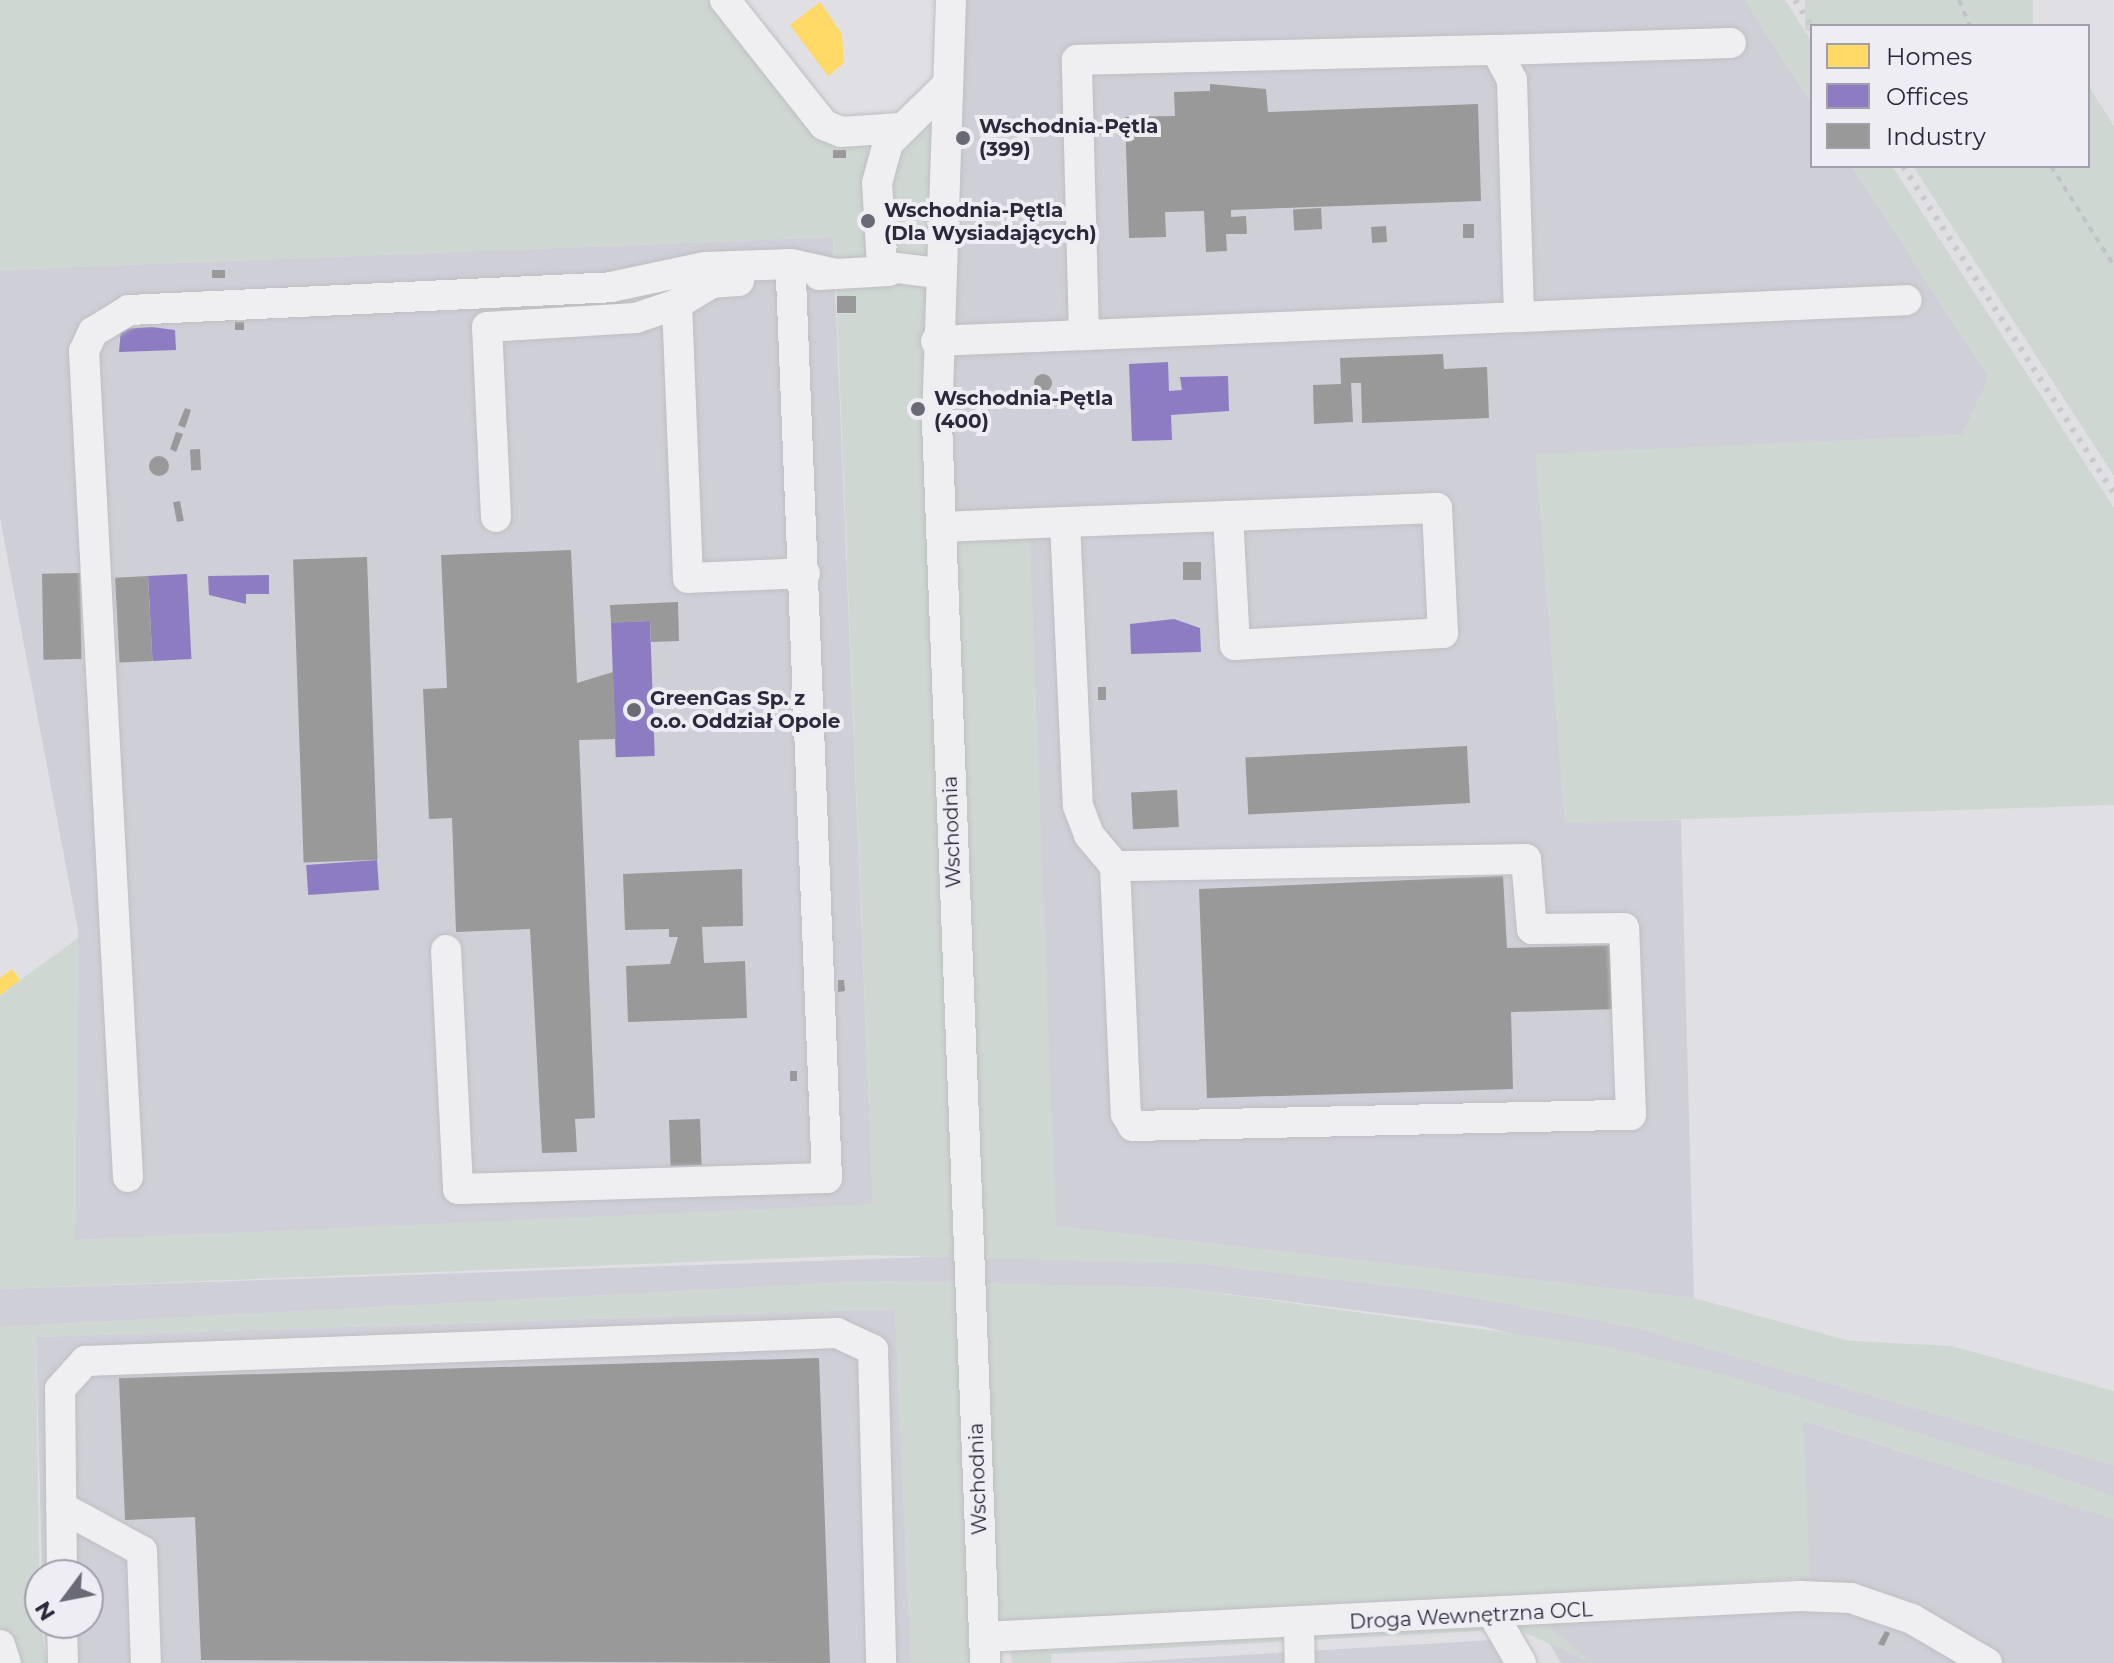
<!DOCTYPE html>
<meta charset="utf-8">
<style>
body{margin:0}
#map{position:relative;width:2114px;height:1663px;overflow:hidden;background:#e0e0e4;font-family:Montserrat,sans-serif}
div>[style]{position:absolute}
.built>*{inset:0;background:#cfcfd7}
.green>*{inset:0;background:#ced7d2;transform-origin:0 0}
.homes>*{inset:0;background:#ffd966}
.offices>*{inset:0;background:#8e7cc3;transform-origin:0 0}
.industry>*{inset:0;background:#999;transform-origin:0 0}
.round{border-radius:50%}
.path>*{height:4px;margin-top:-2px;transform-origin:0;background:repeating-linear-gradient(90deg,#c2c1c7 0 6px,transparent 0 12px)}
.roads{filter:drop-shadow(0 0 2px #bebec2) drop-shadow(0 0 2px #bebec2)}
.minor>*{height:30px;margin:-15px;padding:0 15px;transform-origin:15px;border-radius:15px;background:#efeff1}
.rail>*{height:6px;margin-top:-3px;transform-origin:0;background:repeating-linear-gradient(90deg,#c9c9cc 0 4px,transparent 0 12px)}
.dots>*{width:22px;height:22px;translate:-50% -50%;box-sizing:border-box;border:4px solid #eeedf4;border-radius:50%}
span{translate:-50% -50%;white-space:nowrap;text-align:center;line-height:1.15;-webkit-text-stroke:8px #eeedf4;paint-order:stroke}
.poi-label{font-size:20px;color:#2b293b;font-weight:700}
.left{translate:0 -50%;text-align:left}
.street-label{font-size:20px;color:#2b293b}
.legend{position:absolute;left:1810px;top:24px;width:280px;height:144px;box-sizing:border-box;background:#eeedf4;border:2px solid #a09faa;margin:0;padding:10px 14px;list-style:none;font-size:24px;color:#2b293b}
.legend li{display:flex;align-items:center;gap:16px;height:40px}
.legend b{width:40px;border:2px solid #a09faa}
.north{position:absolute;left:24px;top:1559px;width:80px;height:80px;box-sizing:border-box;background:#eeedf4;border:2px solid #a09faa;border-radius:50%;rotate:238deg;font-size:22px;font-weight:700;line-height:32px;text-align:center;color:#2b293b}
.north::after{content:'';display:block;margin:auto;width:28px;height:36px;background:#6a6976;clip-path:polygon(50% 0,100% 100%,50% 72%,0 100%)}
</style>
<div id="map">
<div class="built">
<i style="clip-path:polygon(951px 0,1745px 0,1812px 104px,1812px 166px,1852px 166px,1989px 378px,1962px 435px,1536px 455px,1565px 822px,1681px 820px,1694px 1298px,1055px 1226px,1029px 524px,941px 527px)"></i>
<i style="clip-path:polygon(833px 237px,873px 1205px,75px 1240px,78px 930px,0 518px,0 270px)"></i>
<i style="clip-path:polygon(1015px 1254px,1204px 1264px,1436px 1291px,1634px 1327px,2114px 1465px,2114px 1497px,2027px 1466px,1481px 1326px,1181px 1288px,873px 1281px,0 1327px,0 1289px)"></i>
<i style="clip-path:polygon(895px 1309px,911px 1663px,47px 1663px,45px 1623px,88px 1623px,88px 1575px,42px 1575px,36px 1337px)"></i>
<i style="clip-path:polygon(1802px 1420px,2114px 1519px,2114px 1663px,1561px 1663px,1533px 1614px,1799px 1595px)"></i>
<i style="clip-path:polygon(1492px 1640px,1505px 1663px,1110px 1663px)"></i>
</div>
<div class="green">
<i style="clip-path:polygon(0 0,725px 0,824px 125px,900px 128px,947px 85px,941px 526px,1029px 524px,1056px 1226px,1694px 1298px,1850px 1341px,1952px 1346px,2114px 1391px,2114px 1465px,1634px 1327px,1436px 1291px,1204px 1264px,870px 1255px,0 1289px,0 995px,78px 938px,75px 1240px,873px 1204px,837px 314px,856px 313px,855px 296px,837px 297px,833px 237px,0 270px)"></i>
<i style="clip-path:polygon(1745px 0,1785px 0,1812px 42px,1812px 104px)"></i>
<i style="left:1805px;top:0;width:228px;height:31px"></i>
<i style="clip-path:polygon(2088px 85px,2114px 126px,2114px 476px,1913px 166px,2088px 166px)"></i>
<i style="clip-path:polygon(1852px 166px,1892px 166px,2114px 508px,2114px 805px,1565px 823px,1536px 454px,1962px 435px,1989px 378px)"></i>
<i style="clip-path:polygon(873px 1281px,1181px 1288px,1604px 1346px,1729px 1376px,2027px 1466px,2114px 1497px,2114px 1519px,1803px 1420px,1810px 1578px,1495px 1598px,1533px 1614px,1593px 1663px,1517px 1629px,1052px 1654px,1051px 1663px,1012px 1663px,1008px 1637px,985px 1663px,911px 1663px,895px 1309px,36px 1337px,40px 1623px,47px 1663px,0 1663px,0 1327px)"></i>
</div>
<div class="homes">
<i style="clip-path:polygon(820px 2px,842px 34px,844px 63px,828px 76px,790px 25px)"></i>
<i style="clip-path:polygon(12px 969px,20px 980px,0 995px,0 978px)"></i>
</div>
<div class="offices">
<i style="clip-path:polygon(152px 327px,175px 330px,176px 350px,119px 352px,121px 329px)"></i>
<i style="clip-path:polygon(1168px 362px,1169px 391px,1182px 390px,1180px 377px,1228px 376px,1229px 411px,1171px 415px,1172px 440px,1132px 441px,1129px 364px)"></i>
<i style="left:187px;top:574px;width:85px;height:39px;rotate:87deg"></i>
<i style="clip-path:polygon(269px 575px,269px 594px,246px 594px,246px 604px,209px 595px,208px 576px)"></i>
<i style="clip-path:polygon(1174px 619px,1200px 628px,1201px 652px,1131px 654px,1130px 624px)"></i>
<i style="left:650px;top:621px;width:135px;height:39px;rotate:88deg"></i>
<i style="left:377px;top:860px;width:30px;height:71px;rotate:86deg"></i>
</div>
<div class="industry">
<i style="clip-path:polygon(1210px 84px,1266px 89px,1268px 112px,1478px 104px,1481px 201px,1231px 210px,1231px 217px,1246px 216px,1247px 234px,1226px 234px,1227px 251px,1206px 252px,1204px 211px,1165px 212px,1166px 237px,1129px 238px,1125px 117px,1175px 116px,1174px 92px,1210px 91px)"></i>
<i style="left:846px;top:150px;width:8px;height:13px;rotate:90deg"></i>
<i style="left:1321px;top:208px;width:21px;height:28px;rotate:87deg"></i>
<i style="left:1463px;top:224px;width:11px;height:14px"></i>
<i style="left:1386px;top:226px;width:16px;height:15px;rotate:86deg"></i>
<i style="left:212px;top:270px;width:13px;height:8px"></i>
<i style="left:856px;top:296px;width:17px;height:19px;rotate:90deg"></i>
<i style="left:244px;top:322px;width:8px;height:9px;rotate:90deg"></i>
<i style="clip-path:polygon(1443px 354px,1444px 369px,1487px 367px,1489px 418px,1362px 423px,1361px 383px,1351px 383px,1353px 422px,1314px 424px,1313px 385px,1341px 384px,1340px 358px)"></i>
<i class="round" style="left:1034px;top:374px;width:18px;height:18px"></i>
<i style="clip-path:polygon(185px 408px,191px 410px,185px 428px,178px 425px)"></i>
<i style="clip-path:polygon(176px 432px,183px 434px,176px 452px,170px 449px)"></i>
<i style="left:200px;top:449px;width:21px;height:10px;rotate:87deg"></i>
<i class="round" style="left:149px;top:456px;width:20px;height:20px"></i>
<i style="left:180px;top:501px;width:20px;height:7px;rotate:79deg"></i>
<i style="clip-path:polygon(571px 550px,577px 683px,613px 672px,616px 739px,579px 740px,595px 1118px,575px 1119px,577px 1152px,542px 1153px,530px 929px,456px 932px,452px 818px,429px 819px,423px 689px,447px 688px,441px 555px)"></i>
<i style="left:367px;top:557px;width:303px;height:74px;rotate:88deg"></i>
<i style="left:1183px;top:562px;width:18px;height:18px"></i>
<i style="left:80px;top:573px;width:86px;height:38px;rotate:89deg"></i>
<i style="left:148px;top:576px;width:85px;height:33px;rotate:87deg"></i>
<i style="clip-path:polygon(678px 602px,679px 641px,651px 642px,650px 621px,611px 623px,610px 605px)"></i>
<i style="left:1098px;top:687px;width:8px;height:13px"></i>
<i style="left:1467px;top:746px;width:57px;height:222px;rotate:87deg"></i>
<i style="left:1177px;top:790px;width:37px;height:46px;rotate:87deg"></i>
<i style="clip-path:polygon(742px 869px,743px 926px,702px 927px,704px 963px,745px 961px,747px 1018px,628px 1022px,626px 966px,670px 964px,678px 937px,669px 937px,669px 929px,625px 930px,623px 874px)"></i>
<i style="clip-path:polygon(1503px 876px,1507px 948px,1616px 945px,1618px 1009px,1511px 1012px,1513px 1089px,1207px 1098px,1199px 889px)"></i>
<i style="clip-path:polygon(838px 980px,844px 980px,845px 991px,838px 992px)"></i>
<i style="left:790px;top:1071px;width:7px;height:10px"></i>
<i style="left:700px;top:1119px;width:46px;height:31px;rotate:88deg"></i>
<i style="clip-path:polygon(819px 1358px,830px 1663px,201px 1660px,195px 1517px,125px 1520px,119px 1378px)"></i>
<i style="clip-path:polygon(1885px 1631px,1890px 1633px,1884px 1646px,1878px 1644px)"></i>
</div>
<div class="path">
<i style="left:1959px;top:0;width:28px;rotate:67deg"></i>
<i style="left:2051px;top:166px;width:118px;rotate:57.8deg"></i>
</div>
<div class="roads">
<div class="minor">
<i style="left:725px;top:0;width:159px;rotate:51.6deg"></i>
<i style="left:824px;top:125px;width:18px;rotate:22deg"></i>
<i style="left:841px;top:132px;width:59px;rotate:-3.9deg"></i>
<i style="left:951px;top:0;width:422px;rotate:91.9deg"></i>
<i style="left:937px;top:422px;width:1242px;rotate:87.78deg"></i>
<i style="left:1496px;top:50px;width:235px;rotate:-1.7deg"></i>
<i style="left:937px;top:273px;width:55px;rotate:-172.7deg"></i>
<i style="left:882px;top:266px;width:83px;rotate:-93.4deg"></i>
<i style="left:877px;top:183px;width:41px;rotate:-74.6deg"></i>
<i style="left:888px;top:143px;width:83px;rotate:-44.5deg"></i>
<i style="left:819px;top:275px;width:70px;rotate:-3.3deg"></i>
<i style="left:739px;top:281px;width:27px;rotate:176deg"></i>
<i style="left:712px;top:283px;width:41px;rotate:149deg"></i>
<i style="left:677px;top:304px;width:274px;rotate:87.7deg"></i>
<i style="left:688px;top:578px;width:117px;rotate:-2.4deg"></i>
<i style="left:1519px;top:317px;width:388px;rotate:-2.5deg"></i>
<i style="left:936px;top:341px;width:148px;rotate:-2.3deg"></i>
<i style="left:1084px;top:335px;width:275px;rotate:-91.5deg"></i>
<i style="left:1077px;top:60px;width:419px;rotate:-1.4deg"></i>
<i style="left:1496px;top:50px;width:34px;rotate:62deg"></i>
<i style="left:1512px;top:80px;width:237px;rotate:88.3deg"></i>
<i style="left:1519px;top:317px;width:435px;rotate:177.6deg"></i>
<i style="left:496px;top:517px;width:190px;rotate:-92.7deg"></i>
<i style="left:487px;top:327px;width:149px;rotate:-3.5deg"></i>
<i style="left:636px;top:318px;width:43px;rotate:-18.9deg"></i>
<i style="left:1065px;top:522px;width:284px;rotate:87.4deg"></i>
<i style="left:1078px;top:806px;width:31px;rotate:69deg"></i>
<i style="left:1089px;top:835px;width:40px;rotate:50deg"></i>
<i style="left:1115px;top:866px;width:248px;rotate:87.5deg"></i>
<i style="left:1126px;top:1114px;width:14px;rotate:60deg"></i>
<i style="left:1133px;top:1126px;width:498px;rotate:-1.3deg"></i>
<i style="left:1631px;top:1115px;width:187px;rotate:-92.1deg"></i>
<i style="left:1624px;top:928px;width:92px;rotate:179.4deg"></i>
<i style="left:1532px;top:929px;width:70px;rotate:-94.9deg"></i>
<i style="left:1526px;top:859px;width:411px;rotate:179deg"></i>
<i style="left:941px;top:527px;width:124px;rotate:-2.3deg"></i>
<i style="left:1065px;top:522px;width:163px;rotate:-2.1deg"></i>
<i style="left:1228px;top:516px;width:209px;rotate:-2.2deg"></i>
<i style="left:1437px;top:508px;width:125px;rotate:87.3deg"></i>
<i style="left:1443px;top:633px;width:208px;rotate:176.7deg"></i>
<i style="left:1235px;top:645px;width:129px;rotate:-93.1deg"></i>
<i style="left:446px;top:950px;width:239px;rotate:87.1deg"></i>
<i style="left:458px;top:1189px;width:369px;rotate:-1.7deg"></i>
<i style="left:827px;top:1178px;width:901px;rotate:-92.29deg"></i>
<i style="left:128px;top:1177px;width:827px;rotate:-93.05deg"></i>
<i style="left:84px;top:351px;width:21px;rotate:-65deg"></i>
<i style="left:93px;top:332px;width:42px;rotate:-31.4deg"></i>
<i style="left:129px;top:310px;width:483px;rotate:-2.7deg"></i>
<i style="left:611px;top:287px;width:96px;rotate:-12deg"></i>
<i style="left:705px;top:267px;width:86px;rotate:-2deg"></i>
<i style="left:791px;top:264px;width:46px;rotate:12.5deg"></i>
<i style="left:61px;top:1507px;width:92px;rotate:28.5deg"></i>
<i style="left:142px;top:1551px;width:112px;rotate:88deg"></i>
<i style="left:62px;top:1575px;width:186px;rotate:-90.6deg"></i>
<i style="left:60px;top:1389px;width:38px;rotate:-48deg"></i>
<i style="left:85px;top:1361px;width:753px;rotate:-2.13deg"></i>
<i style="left:837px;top:1333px;width:40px;rotate:25deg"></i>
<i style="left:873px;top:1350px;width:313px;rotate:88.5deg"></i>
<i style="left:1494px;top:1616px;width:54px;rotate:60.1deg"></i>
<i style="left:62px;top:1623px;width:40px;rotate:88.6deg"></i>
<i style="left:1299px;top:1624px;width:39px;rotate:89deg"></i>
<i style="left:984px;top:1637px;width:817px;rotate:-2.88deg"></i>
<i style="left:1800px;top:1596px;width:51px;rotate:2.2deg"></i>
<i style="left:1851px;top:1598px;width:65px;rotate:19deg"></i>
<i style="left:1912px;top:1619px;width:87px;rotate:30.4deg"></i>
<i style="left:0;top:1645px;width:19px;rotate:72deg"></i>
</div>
</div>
<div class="rail">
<i style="left:1795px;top:0;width:31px;rotate:57deg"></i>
<i style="left:1903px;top:166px;width:389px;rotate:57.2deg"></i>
</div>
<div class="dots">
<i style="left:963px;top:138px;background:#6a6976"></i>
<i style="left:868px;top:221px;background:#6a6976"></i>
<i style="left:918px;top:409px;background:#6a6976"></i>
<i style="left:634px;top:710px;background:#6a6976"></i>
</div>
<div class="poi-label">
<span class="left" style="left:979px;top:138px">Wschodnia-Pętla<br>(399)</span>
<span class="left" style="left:884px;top:222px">Wschodnia-Pętla<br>(Dla Wysiadających)</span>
<span class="left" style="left:934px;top:410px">Wschodnia-Pętla<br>(400)</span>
<span class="left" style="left:650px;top:710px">GreenGas Sp. z<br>o.o. Oddział Opole</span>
</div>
<div class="street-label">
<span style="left:952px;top:832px;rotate:-92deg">Wschodnia</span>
<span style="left:978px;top:1479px;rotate:-92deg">Wschodnia</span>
<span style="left:1471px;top:1616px;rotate:-3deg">Droga Wewnętrzna OCL</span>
</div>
<ul class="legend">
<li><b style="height:22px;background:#ffd966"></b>Homes</li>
<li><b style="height:22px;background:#8e7cc3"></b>Offices</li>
<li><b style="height:22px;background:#999"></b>Industry</li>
</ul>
<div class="north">N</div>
</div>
